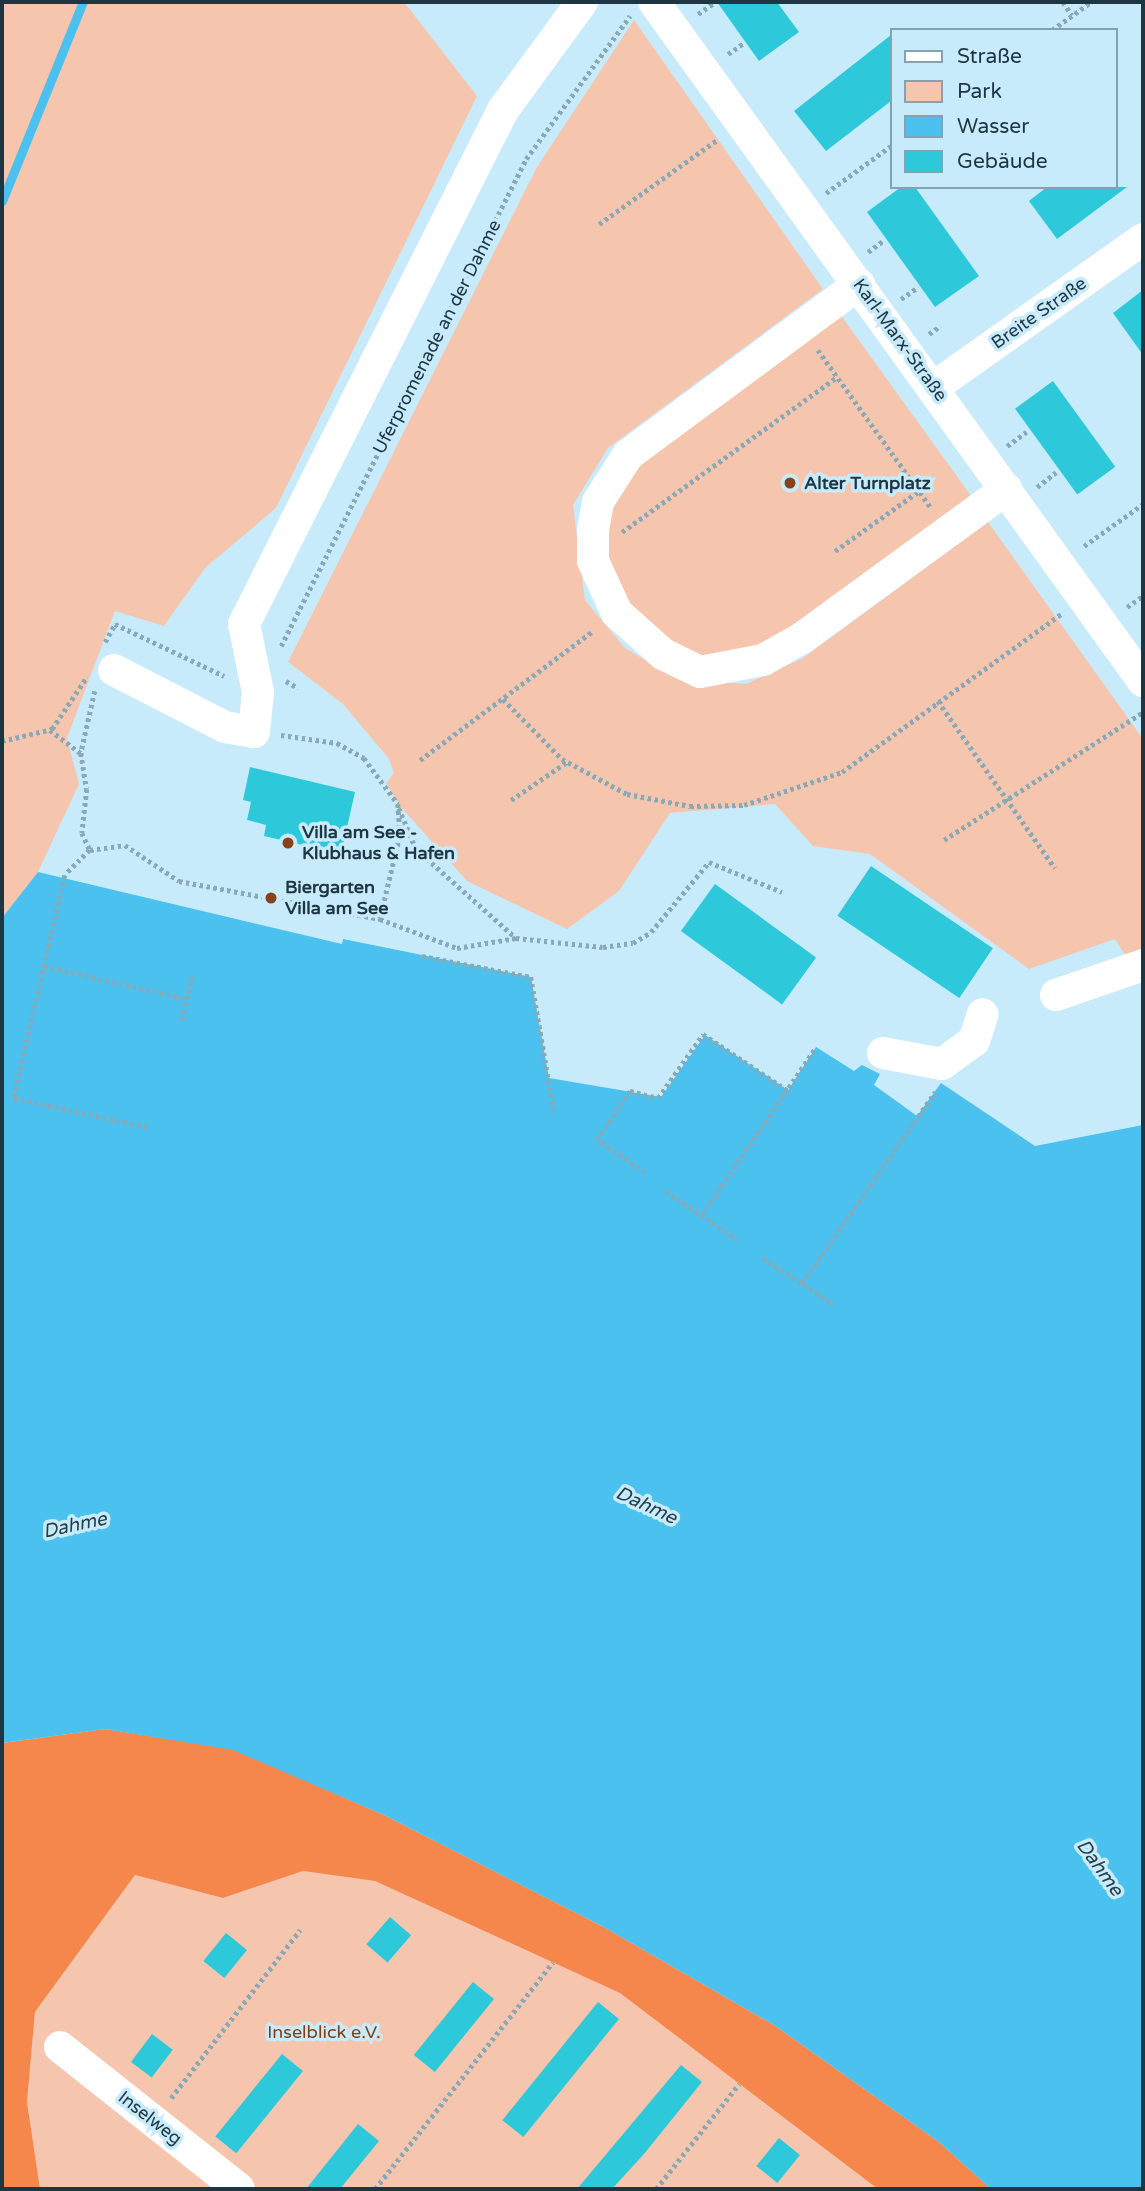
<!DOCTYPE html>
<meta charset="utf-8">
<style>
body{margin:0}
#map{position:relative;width:1145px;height:2191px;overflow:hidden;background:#c8ebfb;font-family:"Varela Round",sans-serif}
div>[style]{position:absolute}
.green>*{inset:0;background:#f6c5ae}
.forest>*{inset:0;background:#f6874c}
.water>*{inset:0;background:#4ac1ef}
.stream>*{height:9px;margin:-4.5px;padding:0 4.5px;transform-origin:4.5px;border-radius:4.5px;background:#4ac1ef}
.building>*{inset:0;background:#2ec8db;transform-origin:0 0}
.path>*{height:4.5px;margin-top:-2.25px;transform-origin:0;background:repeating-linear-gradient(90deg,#8aa9b7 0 3.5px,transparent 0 7px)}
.minor>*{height:32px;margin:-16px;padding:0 16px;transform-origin:16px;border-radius:16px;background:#fff}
.dots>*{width:19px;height:19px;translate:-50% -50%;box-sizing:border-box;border:4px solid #c8ebfb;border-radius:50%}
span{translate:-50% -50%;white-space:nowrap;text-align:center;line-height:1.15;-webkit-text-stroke:7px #c8ebfb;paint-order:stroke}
.street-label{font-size:18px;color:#1e3641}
.poi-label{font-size:18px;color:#1e3641;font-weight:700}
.left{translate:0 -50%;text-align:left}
.park-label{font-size:18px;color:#823c11}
.water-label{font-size:19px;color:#253e49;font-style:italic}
.frame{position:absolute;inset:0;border:4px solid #1e3641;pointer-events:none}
.legend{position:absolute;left:890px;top:28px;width:228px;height:161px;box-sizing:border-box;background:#c8ebfb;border:2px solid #84a3b1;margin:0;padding:9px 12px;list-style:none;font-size:21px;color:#1e3641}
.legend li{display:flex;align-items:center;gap:14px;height:35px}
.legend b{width:35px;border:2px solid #84a3b1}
</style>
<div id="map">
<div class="green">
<i style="clip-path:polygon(2px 2px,404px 2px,477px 96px,276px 508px,205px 568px,164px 626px,115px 611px,67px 738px,79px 784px,38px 872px,2px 918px)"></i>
<i style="clip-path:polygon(634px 20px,823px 289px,608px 448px,573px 505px,585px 600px,625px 648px,677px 679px,746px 684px,803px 658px,988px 522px,1143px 739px,1143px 951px,1127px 958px,1115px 939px,1029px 969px,870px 854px,813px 846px,775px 804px,670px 813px,619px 891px,567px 929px,467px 881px,399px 805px,386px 783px,394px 773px,389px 759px,343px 704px,288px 662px,537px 167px)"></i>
<i style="clip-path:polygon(840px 314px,974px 500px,774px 642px,710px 659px,675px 649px,637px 624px,603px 548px,606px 505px,628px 466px)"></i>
<i style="clip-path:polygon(303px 1871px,375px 1881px,620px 1992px,878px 2189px,40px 2189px,27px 2102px,35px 2012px,135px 1875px,223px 1898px)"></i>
</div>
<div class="forest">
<i style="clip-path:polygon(105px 1729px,233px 1749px,384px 1815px,602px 1926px,774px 2025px,939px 2142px,991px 2189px,878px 2189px,620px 1993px,375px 1881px,303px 1871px,223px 1898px,135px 1875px,35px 2012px,27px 2102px,40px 2189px,2px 2189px,2px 1743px)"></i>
</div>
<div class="water">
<i style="clip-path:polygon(38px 872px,342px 944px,343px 939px,531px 977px,549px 1078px,661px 1097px,705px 1035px,788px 1090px,816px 1047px,854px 1071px,862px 1065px,880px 1074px,874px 1085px,917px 1116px,941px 1083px,1035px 1146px,1143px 1125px,1143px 2189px,991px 2189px,939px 2142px,774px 2025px,602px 1926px,384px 1815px,233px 1750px,105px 1729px,2px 1743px,2px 918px)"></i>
</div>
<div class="stream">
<i style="left:2px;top:201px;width:215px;rotate:-67.9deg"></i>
</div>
<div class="building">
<i style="clip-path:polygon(717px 2px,777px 2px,799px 32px,759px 61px)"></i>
<i style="clip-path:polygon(891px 35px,891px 101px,826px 151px,794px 111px)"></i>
<i style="clip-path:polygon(901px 187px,915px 187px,979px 276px,935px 307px,867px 212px)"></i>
<i style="clip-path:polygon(1047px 187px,1127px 187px,1057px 239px,1029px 201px)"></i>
<i style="clip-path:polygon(1143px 290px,1143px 355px,1113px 313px)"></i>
<i style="left:1053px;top:381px;width:106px;height:47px;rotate:54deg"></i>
<i style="clip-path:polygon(250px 767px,355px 792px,341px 854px,264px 836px,266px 825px,247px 820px,251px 802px,243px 800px)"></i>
<i style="left:871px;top:866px;width:147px;height:60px;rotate:34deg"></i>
<i style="left:715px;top:884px;width:125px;height:58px;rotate:36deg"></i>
<i style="left:390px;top:1917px;width:28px;height:36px;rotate:41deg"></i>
<i style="left:226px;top:1933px;width:27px;height:36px;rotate:39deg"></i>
<i style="left:473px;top:1982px;width:27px;height:94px;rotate:39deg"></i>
<i style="left:598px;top:2002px;width:27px;height:152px;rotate:39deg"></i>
<i style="left:152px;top:2034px;width:26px;height:35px;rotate:37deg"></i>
<i style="left:282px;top:2054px;width:27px;height:106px;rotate:39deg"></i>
<i style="clip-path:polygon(681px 2065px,702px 2082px,644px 2154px,612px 2189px,577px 2189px)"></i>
<i style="clip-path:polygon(358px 2124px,379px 2141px,340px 2189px,306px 2189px)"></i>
<i style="left:779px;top:2138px;width:27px;height:36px;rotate:39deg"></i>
</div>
<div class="path">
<i style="left:1063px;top:2px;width:16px;rotate:55deg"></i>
<i style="left:698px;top:14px;width:21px;rotate:-35deg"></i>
<i style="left:1052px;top:30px;width:48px;rotate:-35.7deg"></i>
<i style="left:728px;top:54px;width:19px;rotate:-35deg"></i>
<i style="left:826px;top:193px;width:80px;rotate:-35.9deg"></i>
<i style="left:599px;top:224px;width:146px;rotate:-35.5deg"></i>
<i style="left:868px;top:252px;width:20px;rotate:-37deg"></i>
<i style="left:901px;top:299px;width:21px;rotate:-35deg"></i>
<i style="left:929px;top:334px;width:14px;rotate:-36deg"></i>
<i style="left:818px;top:350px;width:194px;rotate:54.4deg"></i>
<i style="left:1007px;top:446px;width:24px;rotate:-36deg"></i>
<i style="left:1037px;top:487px;width:24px;rotate:-38deg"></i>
<i style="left:622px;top:532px;width:265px;rotate:-35.8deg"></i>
<i style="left:1084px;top:546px;width:72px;rotate:-35.4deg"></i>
<i style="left:835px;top:551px;width:103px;rotate:-35.5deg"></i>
<i style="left:1127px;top:607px;width:19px;rotate:-35deg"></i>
<i style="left:105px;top:642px;width:21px;rotate:-61deg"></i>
<i style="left:115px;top:624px;width:121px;rotate:25.5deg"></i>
<i style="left:281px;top:646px;width:545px;rotate:-63.29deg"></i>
<i style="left:526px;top:159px;width:177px;rotate:-54deg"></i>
<i style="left:286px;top:681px;width:14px;rotate:30deg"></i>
<i style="left:95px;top:691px;width:64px;rotate:102.7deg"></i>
<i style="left:81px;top:753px;width:36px;rotate:81deg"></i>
<i style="left:87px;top:789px;width:44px;rotate:96.5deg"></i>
<i style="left:82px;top:833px;width:19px;rotate:65deg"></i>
<i style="left:90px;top:850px;width:35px;rotate:-8deg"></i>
<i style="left:125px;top:845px;width:65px;rotate:33.7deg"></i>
<i style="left:179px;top:881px;width:205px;rotate:10.7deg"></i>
<i style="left:380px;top:919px;width:82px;rotate:20.6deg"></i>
<i style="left:457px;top:948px;width:60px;rotate:-9.6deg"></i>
<i style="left:516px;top:938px;width:87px;rotate:5.9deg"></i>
<i style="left:603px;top:947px;width:30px;rotate:-8deg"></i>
<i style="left:633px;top:943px;width:21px;rotate:-31deg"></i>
<i style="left:651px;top:932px;width:91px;rotate:-50.4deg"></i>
<i style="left:709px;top:862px;width:79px;rotate:22.3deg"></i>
<i style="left:503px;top:699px;width:84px;rotate:45.5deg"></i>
<i style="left:562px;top:759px;width:74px;rotate:28.3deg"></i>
<i style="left:627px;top:794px;width:64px;rotate:10.8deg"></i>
<i style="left:690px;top:806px;width:54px;rotate:-1.1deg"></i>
<i style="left:744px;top:805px;width:103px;rotate:-18.6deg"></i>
<i style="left:842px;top:772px;width:270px;rotate:-35.8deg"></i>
<i style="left:938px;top:701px;width:204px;rotate:55deg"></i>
<i style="left:50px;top:730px;width:39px;rotate:37deg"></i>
<i style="left:281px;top:735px;width:57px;rotate:8.1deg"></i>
<i style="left:337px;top:743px;width:31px;rotate:29deg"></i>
<i style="left:364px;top:758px;width:57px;rotate:53.5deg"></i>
<i style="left:398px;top:804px;width:32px;rotate:86deg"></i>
<i style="left:400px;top:836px;width:85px;rotate:103.5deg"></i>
<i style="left:2px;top:741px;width:51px;rotate:-13.5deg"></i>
<i style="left:52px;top:729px;width:61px;rotate:-56.3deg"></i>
<i style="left:420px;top:760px;width:216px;rotate:-36.7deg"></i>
<i style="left:511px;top:800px;width:68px;rotate:-34.2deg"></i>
<i style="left:399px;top:808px;width:44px;rotate:67.5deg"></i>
<i style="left:416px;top:849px;width:132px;rotate:41.6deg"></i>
<i style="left:944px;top:840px;width:237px;rotate:-32.7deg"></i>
<i style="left:90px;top:850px;width:35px;rotate:135deg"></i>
<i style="left:65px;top:875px;width:229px;rotate:102.9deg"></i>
<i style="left:14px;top:1098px;width:136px;rotate:12.3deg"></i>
<i style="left:422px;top:956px;width:111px;rotate:10.9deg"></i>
<i style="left:531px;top:977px;width:137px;rotate:80.3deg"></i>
<i style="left:44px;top:966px;width:147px;rotate:13deg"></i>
<i style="left:182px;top:1020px;width:45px;rotate:-77.2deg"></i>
<i style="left:645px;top:1172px;width:58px;rotate:-146.3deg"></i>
<i style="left:597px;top:1140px;width:59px;rotate:-56deg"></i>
<i style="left:630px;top:1091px;width:29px;rotate:14deg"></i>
<i style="left:658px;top:1098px;width:78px;rotate:-54.9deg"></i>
<i style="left:703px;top:1034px;width:101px;rotate:33.7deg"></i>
<i style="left:666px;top:1191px;width:86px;rotate:34.1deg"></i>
<i style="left:702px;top:1215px;width:203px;rotate:-55.8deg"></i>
<i style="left:763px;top:1258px;width:85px;rotate:33.5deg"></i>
<i style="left:802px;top:1283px;width:233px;rotate:-55.1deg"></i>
<i style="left:171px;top:2098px;width:212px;rotate:-52.5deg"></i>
<i style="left:375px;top:2189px;width:288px;rotate:-51.9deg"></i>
<i style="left:656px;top:2189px;width:134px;rotate:-51.7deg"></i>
</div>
<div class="minor">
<i style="left:654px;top:2px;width:837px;rotate:54.24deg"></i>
<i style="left:859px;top:284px;width:287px;rotate:143.5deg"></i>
<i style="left:628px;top:455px;width:56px;rotate:122.6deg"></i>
<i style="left:598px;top:502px;width:28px;rotate:100deg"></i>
<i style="left:593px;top:530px;width:31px;rotate:90deg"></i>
<i style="left:593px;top:561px;width:57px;rotate:65.2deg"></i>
<i style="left:617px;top:613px;width:62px;rotate:41.7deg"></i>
<i style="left:663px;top:654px;width:41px;rotate:25.9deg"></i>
<i style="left:700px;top:672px;width:64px;rotate:-10.8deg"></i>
<i style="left:763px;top:660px;width:45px;rotate:-29.4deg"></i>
<i style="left:802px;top:638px;width:253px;rotate:-36.1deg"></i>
<i style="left:934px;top:387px;width:256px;rotate:-35.3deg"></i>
<i style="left:114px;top:670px;width:125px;rotate:27.2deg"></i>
<i style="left:225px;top:727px;width:29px;rotate:10deg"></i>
<i style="left:254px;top:732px;width:40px;rotate:-84.3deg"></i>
<i style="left:258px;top:692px;width:69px;rotate:-101.6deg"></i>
<i style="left:244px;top:624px;width:576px;rotate:-63.26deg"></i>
<i style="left:503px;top:110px;width:134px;rotate:-53.8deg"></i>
<i style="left:1056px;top:995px;width:92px;rotate:-19deg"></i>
<i style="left:883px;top:1053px;width:60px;rotate:10.6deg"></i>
<i style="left:942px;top:1064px;width:39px;rotate:-36deg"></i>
<i style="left:974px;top:1041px;width:28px;rotate:-72deg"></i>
<i style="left:60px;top:2047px;width:228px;rotate:38.4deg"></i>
</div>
<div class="dots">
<i style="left:790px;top:483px;background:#87421a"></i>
<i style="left:288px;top:843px;background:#87421a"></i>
<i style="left:271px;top:898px;background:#87421a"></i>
</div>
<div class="street-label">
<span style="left:1039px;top:313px;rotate:-35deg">Breite Straße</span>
<span style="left:437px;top:337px;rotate:-63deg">Uferpromenade an der Dahme</span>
<span style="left:900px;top:340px;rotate:54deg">Karl-Marx-Straße</span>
<span style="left:150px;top:2118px;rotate:38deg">Inselweg</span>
</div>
<div class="poi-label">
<span class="left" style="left:804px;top:483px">Alter Turnplatz</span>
<span class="left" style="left:302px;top:843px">Villa am See -<br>Klubhaus &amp; Hafen</span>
<span class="left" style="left:285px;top:898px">Biergarten<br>Villa am See</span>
</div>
<div class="park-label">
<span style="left:324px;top:2032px">Inselblick e.V.</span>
</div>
<div class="water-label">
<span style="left:646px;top:1506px;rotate:25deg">Dahme</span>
<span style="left:75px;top:1526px;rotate:-12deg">Dahme</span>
<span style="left:1099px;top:1868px;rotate:54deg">Dahme</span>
</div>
<div class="frame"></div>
<ul class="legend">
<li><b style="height:9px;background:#fff"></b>Straße</li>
<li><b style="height:19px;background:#f6c5ae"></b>Park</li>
<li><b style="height:19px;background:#4ac1ef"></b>Wasser</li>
<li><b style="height:19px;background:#2ec8db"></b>Gebäude</li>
</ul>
</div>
